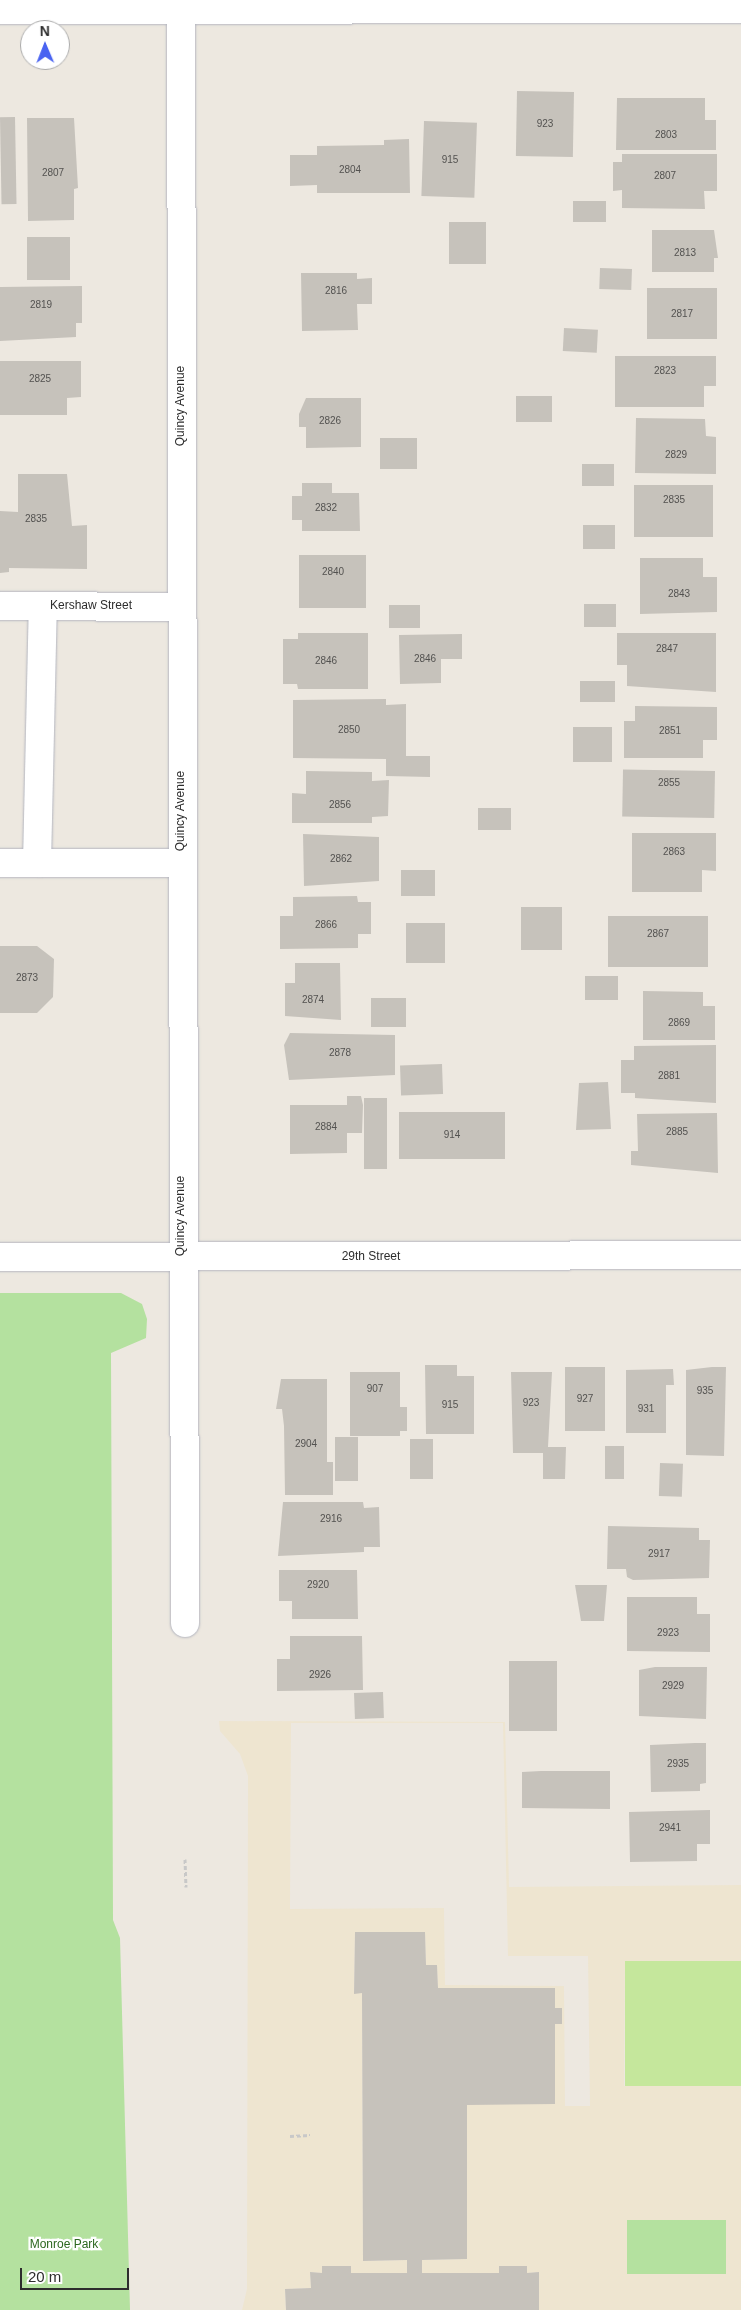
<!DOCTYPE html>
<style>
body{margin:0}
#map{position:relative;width:741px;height:2310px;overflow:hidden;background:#ede8e0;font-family:Arial,sans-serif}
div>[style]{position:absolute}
.education>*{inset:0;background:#eee5d0}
.green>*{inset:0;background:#b4e19f;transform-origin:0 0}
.pitch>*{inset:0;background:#c5e79c;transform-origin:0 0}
.building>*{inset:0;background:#c6c2bb;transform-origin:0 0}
.path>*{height:3px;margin-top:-1.5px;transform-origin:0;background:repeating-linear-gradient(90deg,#c8c8c8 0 4px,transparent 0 6.5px)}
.roads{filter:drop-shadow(0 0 1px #b3b5bf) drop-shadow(0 0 1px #b3b5bf)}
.minor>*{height:28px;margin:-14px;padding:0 14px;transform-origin:14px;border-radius:14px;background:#fff}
span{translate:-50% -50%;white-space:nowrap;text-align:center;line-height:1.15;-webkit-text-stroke:4.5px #fff;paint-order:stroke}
.number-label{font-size:10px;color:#535250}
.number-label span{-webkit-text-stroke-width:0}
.street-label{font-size:12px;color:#2d2d2d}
.park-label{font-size:12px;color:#2c671f}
.north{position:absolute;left:20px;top:20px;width:50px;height:50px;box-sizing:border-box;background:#fff;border:1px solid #ababab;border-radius:50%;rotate:359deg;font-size:14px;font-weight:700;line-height:20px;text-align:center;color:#2d2d2d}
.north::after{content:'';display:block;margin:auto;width:18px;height:22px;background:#4963f1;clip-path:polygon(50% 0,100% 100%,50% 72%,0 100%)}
.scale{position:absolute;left:20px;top:2268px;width:109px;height:22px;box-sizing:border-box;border:2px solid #2d2d2d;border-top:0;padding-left:6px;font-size:15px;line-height:18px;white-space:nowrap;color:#2d2d2d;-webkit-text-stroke:4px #fff;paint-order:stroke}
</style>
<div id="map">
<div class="education">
<i style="clip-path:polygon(evenodd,219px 1721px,505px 1722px,509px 1887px,741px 1885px,741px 1961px,625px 1961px,624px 2086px,741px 2086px,741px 2310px,539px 2310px,539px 2272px,527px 2273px,527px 2266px,500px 2266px,499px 2273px,422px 2273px,422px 2260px,467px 2259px,467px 2105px,555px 2024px,562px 2024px,562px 2008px,555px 2008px,555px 1988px,438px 1988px,437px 1965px,426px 1965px,425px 1932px,355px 1932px,354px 1993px,362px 1993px,363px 2261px,407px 2260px,407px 2273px,351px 2273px,351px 2266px,322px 2266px,322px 2273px,310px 2272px,311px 2288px,285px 2289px,286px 2310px,242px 2310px,247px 2289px,248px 1776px,240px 1754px,220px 1731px,219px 1721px,291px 1723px,503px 1723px,508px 1956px,588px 1956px,590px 2106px,565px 2106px,564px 1986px,445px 1985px,444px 1908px,290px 1909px,291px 1723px)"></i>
</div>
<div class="green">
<i style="clip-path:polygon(0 1293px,121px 1293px,142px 1304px,147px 1319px,146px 1338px,111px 1353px,113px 1920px,120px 1938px,130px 2310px,0 2310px)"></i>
<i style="left:627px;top:2220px;width:99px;height:54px"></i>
</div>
<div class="pitch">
<i style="left:625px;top:1961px;width:116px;height:125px"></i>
</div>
<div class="building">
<i style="left:517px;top:91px;width:57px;height:65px;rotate:1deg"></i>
<i style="clip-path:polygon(617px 98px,705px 98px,705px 120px,716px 120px,716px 150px,616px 150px)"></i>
<i style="left:15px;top:117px;width:87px;height:15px;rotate:89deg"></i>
<i style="clip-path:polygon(27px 118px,74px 118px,78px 188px,74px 189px,74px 220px,28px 221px)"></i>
<i style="left:424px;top:121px;width:53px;height:75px;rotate:2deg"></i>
<i style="clip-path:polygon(409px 139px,410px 193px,317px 193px,317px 185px,290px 186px,290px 155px,317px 155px,317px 146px,384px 145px,384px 140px)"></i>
<i style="clip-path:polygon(622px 154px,717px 154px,717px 191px,704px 191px,705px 209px,622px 208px,622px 190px,613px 191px,613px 162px,622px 162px)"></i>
<i style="left:573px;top:201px;width:33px;height:21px"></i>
<i style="left:449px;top:222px;width:37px;height:42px"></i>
<i style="clip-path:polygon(652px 230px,714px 230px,718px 258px,714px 258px,714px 272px,652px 272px)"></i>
<i style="left:27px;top:237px;width:43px;height:43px"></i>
<i style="left:600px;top:268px;width:32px;height:21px;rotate:2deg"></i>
<i style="clip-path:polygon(301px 273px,357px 273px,357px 279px,372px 278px,372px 304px,357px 304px,358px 330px,302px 331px)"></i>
<i style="clip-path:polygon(82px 286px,82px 323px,76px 323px,76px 337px,0 341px,0 287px)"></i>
<i style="left:647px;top:288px;width:70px;height:51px"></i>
<i style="left:564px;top:328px;width:34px;height:23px;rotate:3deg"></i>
<i style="clip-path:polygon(615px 356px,716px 356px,716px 386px,704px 386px,704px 407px,615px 407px)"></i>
<i style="clip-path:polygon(0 361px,81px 361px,81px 397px,67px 398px,67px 415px,0 415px)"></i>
<i style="left:516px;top:396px;width:36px;height:26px"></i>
<i style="clip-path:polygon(306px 398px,361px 398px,361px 447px,306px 448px,306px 427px,299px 427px,299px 414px)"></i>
<i style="clip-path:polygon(636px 418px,705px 419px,706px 436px,716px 437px,716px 474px,635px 473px)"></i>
<i style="left:417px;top:438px;width:31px;height:37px;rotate:90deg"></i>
<i style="left:614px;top:464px;width:22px;height:32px;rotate:90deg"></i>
<i style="clip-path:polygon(18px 474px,67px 474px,72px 526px,87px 525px,87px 569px,9px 568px,9px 572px,0 573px,0 511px,18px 512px)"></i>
<i style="clip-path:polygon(302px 483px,332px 483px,332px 493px,359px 493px,360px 531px,302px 531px,302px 520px,292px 520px,292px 496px,302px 496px)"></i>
<i style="left:634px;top:485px;width:79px;height:52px"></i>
<i style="left:583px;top:525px;width:32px;height:24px"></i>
<i style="left:299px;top:555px;width:67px;height:53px"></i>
<i style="clip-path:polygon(640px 558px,703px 558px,703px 577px,717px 577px,717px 612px,640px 614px)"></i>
<i style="left:616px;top:604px;width:23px;height:32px;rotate:90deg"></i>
<i style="left:389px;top:605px;width:31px;height:23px"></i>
<i style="clip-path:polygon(298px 633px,368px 633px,368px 689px,298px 689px,297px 684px,283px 684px,283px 639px,298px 639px)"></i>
<i style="clip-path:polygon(617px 633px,716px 633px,716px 692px,627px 686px,627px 665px,617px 665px)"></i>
<i style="clip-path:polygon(462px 634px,462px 659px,441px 659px,441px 683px,400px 684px,399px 635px)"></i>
<i style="left:580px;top:681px;width:35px;height:21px"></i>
<i style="clip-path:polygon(386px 699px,386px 705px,406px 704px,406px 756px,430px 756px,430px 777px,386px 776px,386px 759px,293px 758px,293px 700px)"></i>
<i style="clip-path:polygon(635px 706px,717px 707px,717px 740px,703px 740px,703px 758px,624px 758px,624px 721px,635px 721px)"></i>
<i style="left:612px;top:727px;width:35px;height:39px;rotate:90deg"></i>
<i style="clip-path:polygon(306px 771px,372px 772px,372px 781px,389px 780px,388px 816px,372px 817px,372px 823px,292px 823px,292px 793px,306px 794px)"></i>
<i style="left:715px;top:771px;width:47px;height:92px;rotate:91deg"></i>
<i style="left:511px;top:808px;width:22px;height:33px;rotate:90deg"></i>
<i style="clip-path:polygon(632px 833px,716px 833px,716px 871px,702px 870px,702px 892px,632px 892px)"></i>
<i style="clip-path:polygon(303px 834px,379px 837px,379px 881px,304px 886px)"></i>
<i style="left:435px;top:870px;width:26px;height:34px;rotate:90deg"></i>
<i style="clip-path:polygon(357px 896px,358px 902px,371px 902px,371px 934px,358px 934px,358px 948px,280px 949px,280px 916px,293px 916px,293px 897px)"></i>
<i style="left:521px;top:907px;width:41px;height:43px"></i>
<i style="left:608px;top:916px;width:100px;height:51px"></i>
<i style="left:406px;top:923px;width:39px;height:40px"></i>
<i style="clip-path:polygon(0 946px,37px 946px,54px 959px,53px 997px,37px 1013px,0 1013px)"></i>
<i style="clip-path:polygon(295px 963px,340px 963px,341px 1020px,285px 1016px,285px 983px,295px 983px)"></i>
<i style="left:585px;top:976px;width:33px;height:24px"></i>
<i style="clip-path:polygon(643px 991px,703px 992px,703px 1006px,715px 1006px,715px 1040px,643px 1040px)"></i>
<i style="left:371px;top:998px;width:35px;height:29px"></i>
<i style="clip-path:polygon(290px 1033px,395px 1035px,395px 1075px,289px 1080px,284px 1045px)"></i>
<i style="clip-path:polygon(716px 1045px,716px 1103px,635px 1098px,635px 1093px,621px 1093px,621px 1060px,634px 1060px,634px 1046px)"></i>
<i style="left:442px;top:1064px;width:30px;height:42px;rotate:88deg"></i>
<i style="clip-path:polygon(608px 1082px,611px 1129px,576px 1130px,579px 1083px)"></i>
<i style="clip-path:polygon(347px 1096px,361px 1096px,363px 1105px,362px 1133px,347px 1133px,347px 1153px,290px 1154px,290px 1105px,347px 1105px)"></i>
<i style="left:364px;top:1098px;width:23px;height:71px"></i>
<i style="left:399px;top:1112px;width:106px;height:47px"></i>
<i style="clip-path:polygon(717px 1113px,718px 1173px,631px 1165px,631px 1151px,638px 1151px,637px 1114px)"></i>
<i style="clip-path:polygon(425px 1365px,457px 1365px,457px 1376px,474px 1376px,474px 1434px,426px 1434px)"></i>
<i style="left:565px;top:1367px;width:40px;height:64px"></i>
<i style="clip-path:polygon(712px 1367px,726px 1367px,724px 1456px,686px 1455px,686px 1370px)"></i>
<i style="clip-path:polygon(673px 1369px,674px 1385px,666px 1385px,666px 1433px,626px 1433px,626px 1370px)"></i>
<i style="clip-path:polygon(350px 1372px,400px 1372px,400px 1407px,407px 1407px,407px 1431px,400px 1431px,400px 1436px,350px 1436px)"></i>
<i style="clip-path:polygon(511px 1372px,552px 1372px,548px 1447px,566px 1447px,565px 1479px,543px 1479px,543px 1453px,513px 1453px)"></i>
<i style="clip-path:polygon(281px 1379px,327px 1379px,327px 1462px,333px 1462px,333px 1495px,285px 1495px,284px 1426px,282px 1409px,276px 1409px)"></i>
<i style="left:335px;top:1437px;width:23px;height:44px"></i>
<i style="left:410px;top:1439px;width:23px;height:40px"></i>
<i style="left:605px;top:1446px;width:19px;height:33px"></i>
<i style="left:660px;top:1463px;width:23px;height:33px;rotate:2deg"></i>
<i style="clip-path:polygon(283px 1502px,363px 1502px,364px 1508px,379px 1507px,380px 1547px,364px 1547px,364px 1552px,278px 1556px)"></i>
<i style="clip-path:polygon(608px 1526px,699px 1528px,699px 1540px,710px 1540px,709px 1578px,633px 1580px,627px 1577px,626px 1569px,607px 1569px)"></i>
<i style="clip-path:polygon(279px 1570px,357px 1570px,358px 1619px,292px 1619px,292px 1601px,279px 1601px)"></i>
<i style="clip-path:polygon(575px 1585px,607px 1585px,604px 1621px,581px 1621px)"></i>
<i style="clip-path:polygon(627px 1597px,697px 1597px,697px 1614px,710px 1614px,710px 1652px,627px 1651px)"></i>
<i style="clip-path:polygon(290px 1636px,362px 1636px,363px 1690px,277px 1691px,277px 1659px,290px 1659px)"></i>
<i style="left:509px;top:1661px;width:48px;height:70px"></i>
<i style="clip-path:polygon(655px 1667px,707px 1667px,706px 1719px,639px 1716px,639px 1670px)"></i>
<i style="left:383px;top:1692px;width:26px;height:29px;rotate:88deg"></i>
<i style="clip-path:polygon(695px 1743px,706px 1743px,706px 1783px,700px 1784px,700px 1791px,651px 1792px,650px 1745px)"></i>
<i style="clip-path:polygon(541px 1771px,610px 1771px,610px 1809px,522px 1808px,522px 1772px)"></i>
<i style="clip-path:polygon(710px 1810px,710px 1844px,697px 1844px,697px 1861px,630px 1862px,629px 1812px)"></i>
<i style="clip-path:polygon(355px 1932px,425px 1932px,426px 1965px,437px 1965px,438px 1988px,555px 1988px,555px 2008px,562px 2008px,562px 2024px,555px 2024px,555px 2104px,467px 2105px,467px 2259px,422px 2260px,422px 2273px,499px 2273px,499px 2266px,527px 2266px,527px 2273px,539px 2272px,539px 2310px,286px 2310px,285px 2289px,311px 2288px,310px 2272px,322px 2273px,322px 2266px,351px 2266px,351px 2273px,407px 2273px,407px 2260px,363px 2261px,362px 1993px,354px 1994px)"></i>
</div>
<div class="path">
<i style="left:185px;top:1859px;width:28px;rotate:88deg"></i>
<i style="left:290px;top:2136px;width:20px;rotate:-3deg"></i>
</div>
<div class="roads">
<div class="minor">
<i style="left:181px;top:0;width:1623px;rotate:89.86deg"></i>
<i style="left:0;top:10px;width:741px;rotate:-0.08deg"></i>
<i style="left:0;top:606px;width:181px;rotate:0.3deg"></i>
<i style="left:0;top:863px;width:181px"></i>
<i style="left:37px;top:863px;width:257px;rotate:-88.7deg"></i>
<i style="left:0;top:1257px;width:741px;rotate:-0.15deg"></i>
</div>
</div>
<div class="number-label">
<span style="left:545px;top:124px">923</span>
<span style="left:666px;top:135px">2803</span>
<span style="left:450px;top:160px">915</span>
<span style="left:350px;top:170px">2804</span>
<span style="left:53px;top:173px">2807</span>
<span style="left:665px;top:176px">2807</span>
<span style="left:685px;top:253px">2813</span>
<span style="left:336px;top:291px">2816</span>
<span style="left:41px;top:305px">2819</span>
<span style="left:682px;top:314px">2817</span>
<span style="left:665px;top:371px">2823</span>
<span style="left:40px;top:379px">2825</span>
<span style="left:330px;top:421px">2826</span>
<span style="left:676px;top:455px">2829</span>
<span style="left:674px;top:500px">2835</span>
<span style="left:326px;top:508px">2832</span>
<span style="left:36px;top:519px">2835</span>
<span style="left:333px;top:572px">2840</span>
<span style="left:679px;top:594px">2843</span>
<span style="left:667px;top:649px">2847</span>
<span style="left:425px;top:659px">2846</span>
<span style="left:326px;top:661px">2846</span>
<span style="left:349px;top:730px">2850</span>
<span style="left:670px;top:731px">2851</span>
<span style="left:669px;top:783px">2855</span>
<span style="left:340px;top:805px">2856</span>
<span style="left:674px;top:852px">2863</span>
<span style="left:341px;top:859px">2862</span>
<span style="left:326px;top:925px">2866</span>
<span style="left:658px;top:934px">2867</span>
<span style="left:27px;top:978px">2873</span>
<span style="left:313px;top:1000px">2874</span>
<span style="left:679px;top:1023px">2869</span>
<span style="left:340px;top:1053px">2878</span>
<span style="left:669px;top:1076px">2881</span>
<span style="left:326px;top:1127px">2884</span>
<span style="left:677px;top:1132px">2885</span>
<span style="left:452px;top:1135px">914</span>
<span style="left:375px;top:1389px">907</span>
<span style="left:705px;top:1391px">935</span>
<span style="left:585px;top:1399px">927</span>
<span style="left:531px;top:1403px">923</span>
<span style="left:450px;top:1405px">915</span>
<span style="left:646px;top:1409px">931</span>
<span style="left:306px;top:1444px">2904</span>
<span style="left:331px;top:1519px">2916</span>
<span style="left:659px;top:1554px">2917</span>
<span style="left:318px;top:1585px">2920</span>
<span style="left:668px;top:1633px">2923</span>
<span style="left:320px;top:1675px">2926</span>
<span style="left:673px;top:1686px">2929</span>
<span style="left:678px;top:1764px">2935</span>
<span style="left:670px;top:1828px">2941</span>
</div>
<div class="street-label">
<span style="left:181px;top:406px;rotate:-90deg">Quincy Avenue</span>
<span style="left:91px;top:606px">Kershaw Street</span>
<span style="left:181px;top:811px;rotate:-90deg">Quincy Avenue</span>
<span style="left:181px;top:1216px;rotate:-90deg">Quincy Avenue</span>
<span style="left:371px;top:1257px">29th Street</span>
</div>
<div class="park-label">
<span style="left:64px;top:2245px">Monroe Park</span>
</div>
<div class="north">N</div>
<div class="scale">20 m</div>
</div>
